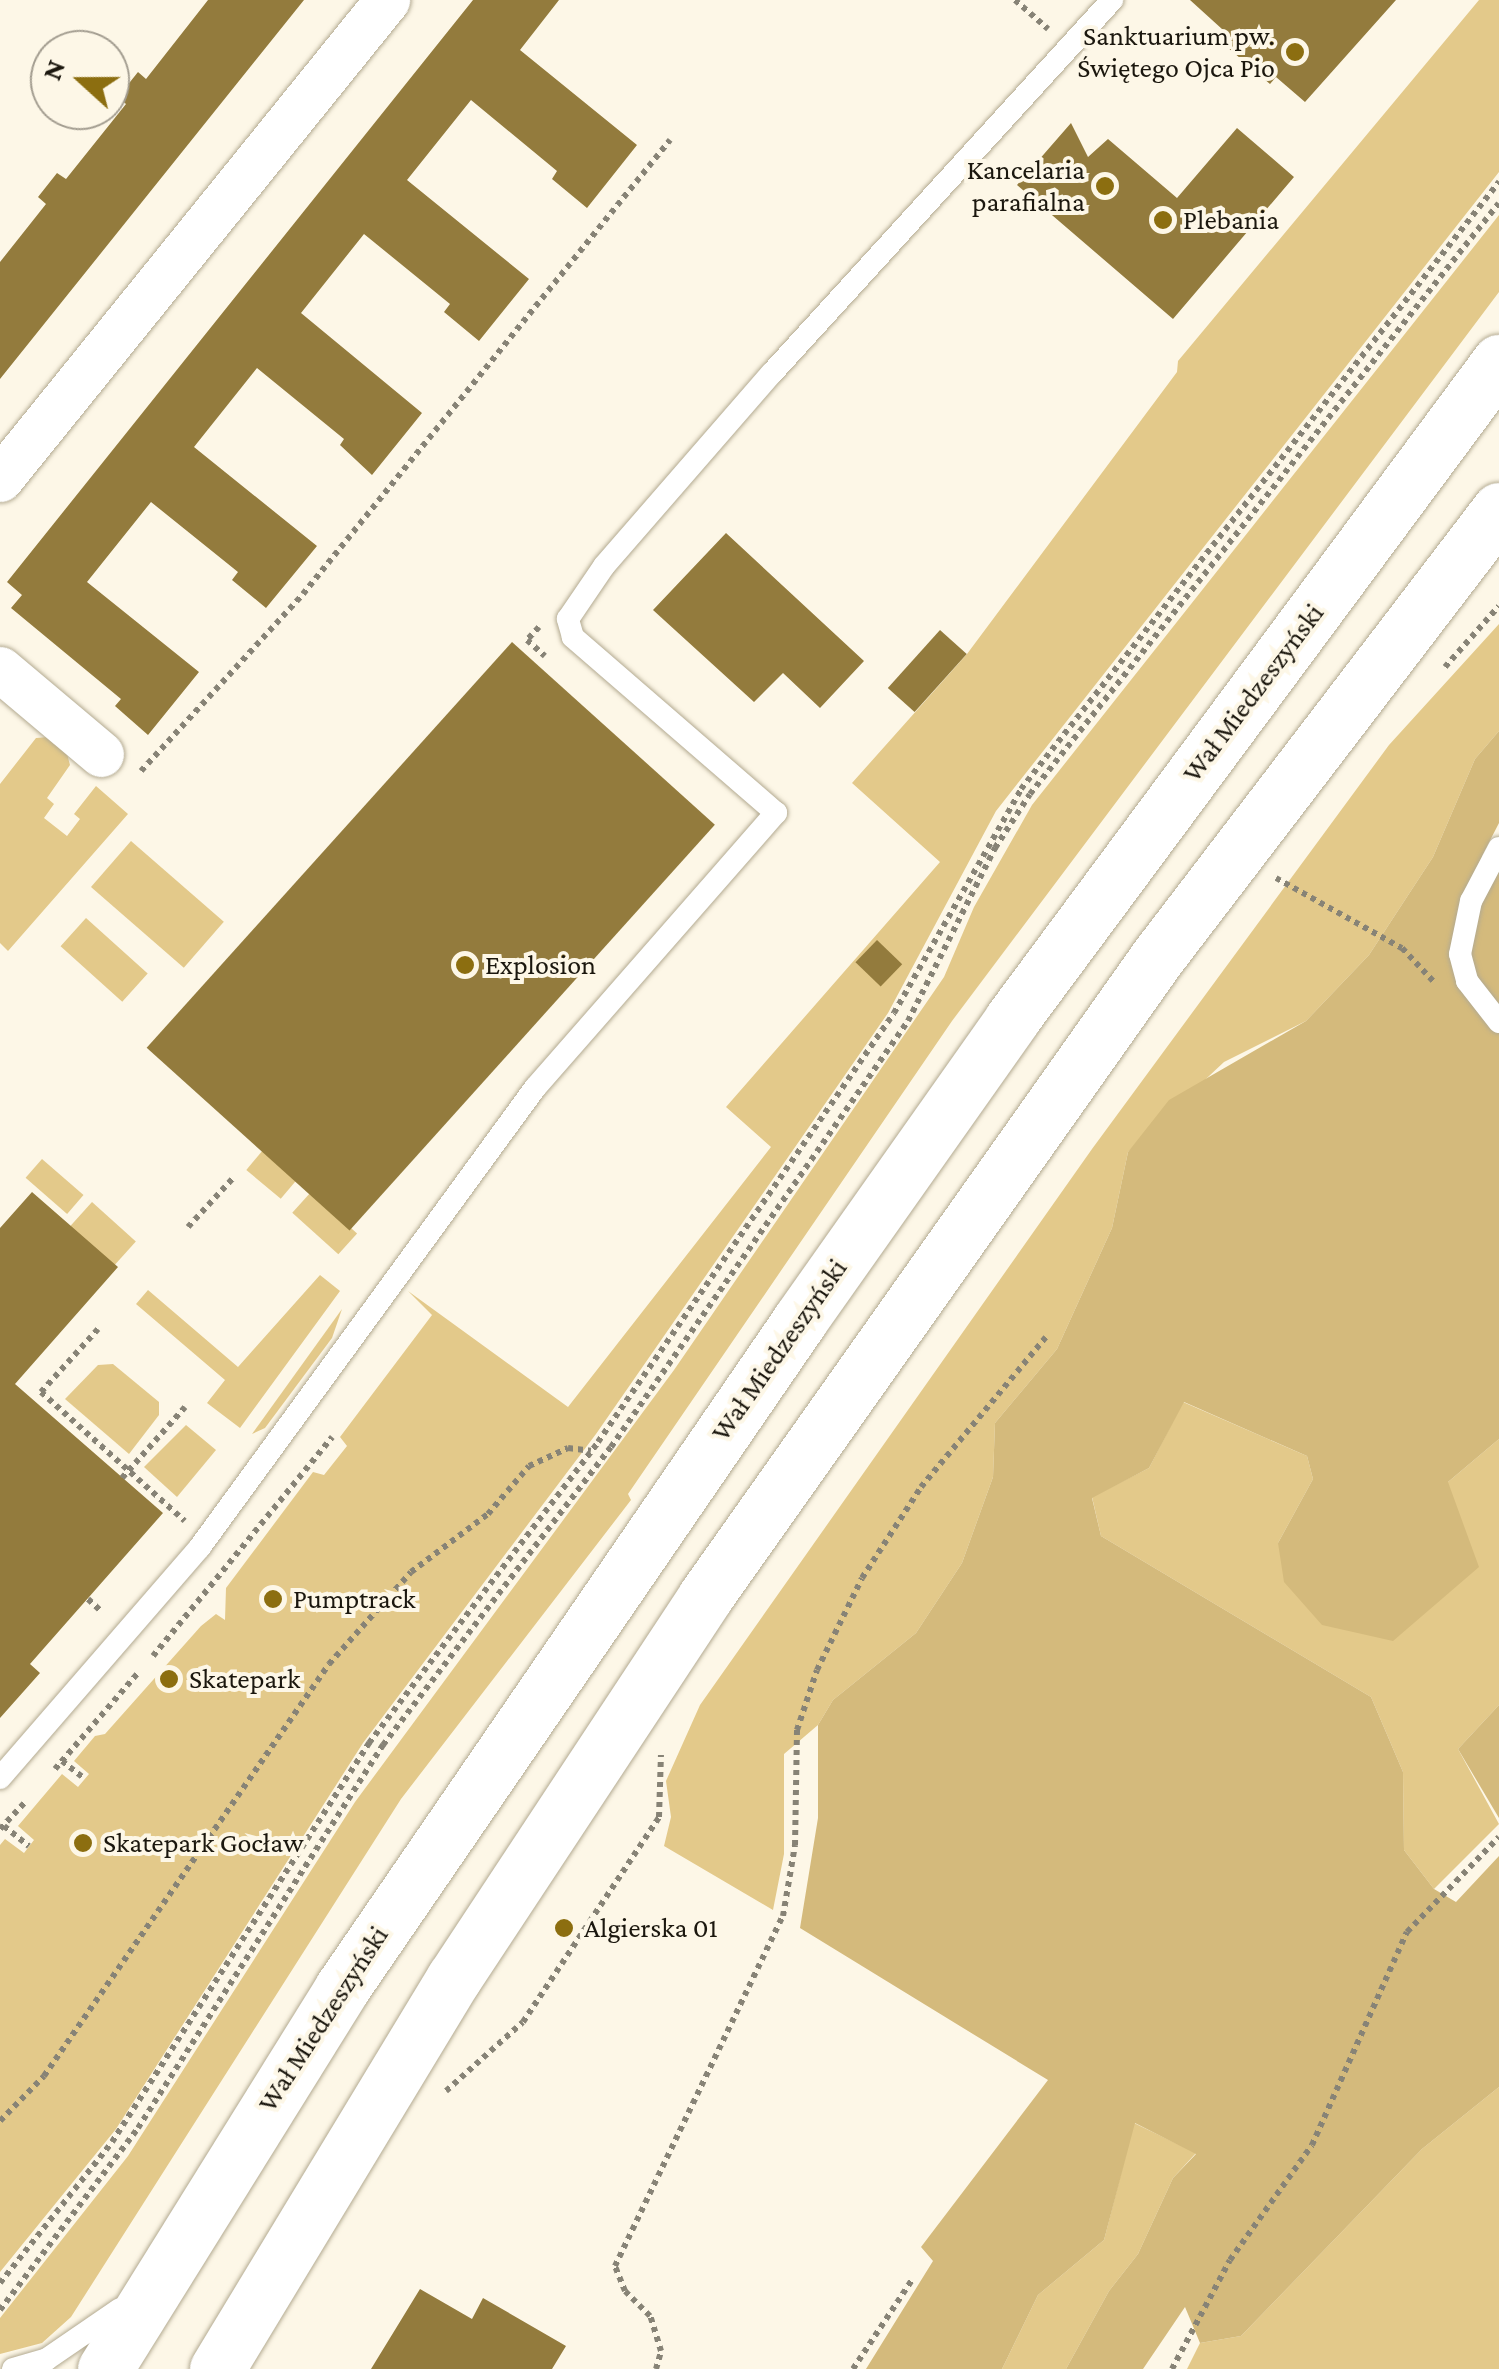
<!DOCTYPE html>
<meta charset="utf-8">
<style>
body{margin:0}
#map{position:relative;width:1499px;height:2369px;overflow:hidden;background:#fdf7e7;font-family:"Crimson Pro",serif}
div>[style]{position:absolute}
.green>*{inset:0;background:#e3c98a;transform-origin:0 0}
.forest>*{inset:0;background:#d4ba7c}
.building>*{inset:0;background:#937b3d;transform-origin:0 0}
.path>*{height:6px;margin-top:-3px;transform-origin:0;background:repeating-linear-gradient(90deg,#878376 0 5px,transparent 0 10px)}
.roads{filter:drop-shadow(0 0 2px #b3aa91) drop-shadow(0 0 2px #b3aa91)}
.lane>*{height:22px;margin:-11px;padding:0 11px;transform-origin:11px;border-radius:11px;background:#fff}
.street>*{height:45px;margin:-22.5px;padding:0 22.5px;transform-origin:22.5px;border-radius:22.5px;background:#fff}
.secondary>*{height:55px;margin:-27.5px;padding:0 27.5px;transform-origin:27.5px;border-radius:27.5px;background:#fff}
.dots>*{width:28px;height:28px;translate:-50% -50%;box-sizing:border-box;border:5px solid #fdf7e7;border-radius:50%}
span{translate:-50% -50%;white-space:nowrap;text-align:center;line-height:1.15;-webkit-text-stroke:8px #fdf7e7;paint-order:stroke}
.poi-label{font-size:28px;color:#1b170e}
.right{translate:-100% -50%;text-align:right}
.left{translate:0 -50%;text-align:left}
.street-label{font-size:28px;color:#1b170e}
.north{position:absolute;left:30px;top:30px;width:100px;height:100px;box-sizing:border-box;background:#fdf7e7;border:2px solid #a39d90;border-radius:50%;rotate:291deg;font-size:28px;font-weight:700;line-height:40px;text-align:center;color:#1b170e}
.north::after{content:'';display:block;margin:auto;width:35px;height:45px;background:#8c6e10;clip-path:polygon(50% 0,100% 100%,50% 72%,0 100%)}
</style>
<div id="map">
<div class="green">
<i style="clip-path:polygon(1479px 0,1499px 0,1499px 172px,996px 811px,888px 1013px,596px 1434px,363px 1743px,116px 2129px,0 2272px,0 1845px,5px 1839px,24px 1853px,34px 1840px,18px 1826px,62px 1774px,78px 1787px,89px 1774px,74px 1761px,95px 1736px,105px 1734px,201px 1626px,216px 1614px,225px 1620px,226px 1588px,313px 1472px,324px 1475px,347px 1446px,340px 1437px,432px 1315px,408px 1291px,568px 1407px,771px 1147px,726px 1107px,940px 862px,852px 783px,967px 654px,1177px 372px,1178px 361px)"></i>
<i style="clip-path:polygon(1499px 215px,1499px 292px,952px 1021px,628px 1494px,631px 1500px,401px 1799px,71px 2317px,42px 2343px,0 2354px,0 2318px,128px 2156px,355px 1802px,674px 1370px,944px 977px,974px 907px,1032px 805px)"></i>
<i style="clip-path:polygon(1499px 624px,1499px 731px,1475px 759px,1433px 857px,1369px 955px,1306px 1021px,1224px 1062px,1128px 1152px,1112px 1228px,1057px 1349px,995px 1423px,993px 1477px,962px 1563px,916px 1633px,833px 1700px,818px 1725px,784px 1754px,784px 1854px,773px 1910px,664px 1846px,671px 1817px,666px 1781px,700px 1705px,1092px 1149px,1389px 745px)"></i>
<i style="clip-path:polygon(49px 737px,66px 750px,70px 765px,47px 798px,54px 804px,44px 818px,67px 836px,80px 819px,74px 814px,96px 786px,128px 814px,8px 951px,0 943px,0 784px,36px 738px)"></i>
<i style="left:131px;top:841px;width:123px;height:61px;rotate:41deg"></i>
<i style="left:86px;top:918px;width:83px;height:38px;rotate:42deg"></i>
<i style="left:263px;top:1150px;width:45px;height:26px;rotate:40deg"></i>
<i style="left:42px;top:1159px;width:55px;height:25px;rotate:41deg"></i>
<i style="left:311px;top:1192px;width:62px;height:28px;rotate:42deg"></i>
<i style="left:92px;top:1202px;width:59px;height:33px;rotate:42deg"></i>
<i style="clip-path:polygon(320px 1275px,340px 1291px,240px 1428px,207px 1403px,225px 1380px,136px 1304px,148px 1290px,238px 1367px)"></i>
<i style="clip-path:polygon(342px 1309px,332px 1338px,265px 1428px,252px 1434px)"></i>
<i style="clip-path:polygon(113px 1364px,159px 1402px,159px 1415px,129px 1454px,65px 1399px,98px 1365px)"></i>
<i style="clip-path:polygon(1183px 1402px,1307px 1456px,1313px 1479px,1278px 1543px,1448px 1482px,1499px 1439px,1499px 1705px,1458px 1749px,1499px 1824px,1434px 1889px,1404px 1850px,1403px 1772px,1371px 1697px,1101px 1536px,1092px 1497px,1149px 1468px)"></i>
<i style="clip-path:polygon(186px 1425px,216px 1450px,177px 1497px,144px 1467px)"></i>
<i style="clip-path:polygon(1499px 2087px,1499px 2369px,1187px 2369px,1200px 2343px,1241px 2336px,1422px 2149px)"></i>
<i style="clip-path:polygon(1134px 2123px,1196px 2153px,1173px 2178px,1138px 2254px,1109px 2291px,1066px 2369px,1002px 2369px,1038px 2295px,1104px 2240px)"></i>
</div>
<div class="forest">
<i style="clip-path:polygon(1499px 731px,1499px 823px,1482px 856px,1499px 871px,1499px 1439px,1448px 1482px,1479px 1567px,1393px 1641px,1322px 1625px,1284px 1582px,1278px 1543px,1313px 1479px,1307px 1456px,1184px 1402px,1149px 1468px,1092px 1498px,1101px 1536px,1371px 1697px,1403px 1772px,1404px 1850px,1434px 1889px,1456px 1902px,1499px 1856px,1499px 2087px,1422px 2149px,1241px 2336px,1200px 2343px,1185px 2307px,1143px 2369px,1066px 2369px,1109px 2291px,1138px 2254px,1173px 2178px,1196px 2154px,1135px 2123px,1104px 2240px,1038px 2295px,1002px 2369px,866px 2369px,933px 2261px,921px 2247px,1048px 2080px,800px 1928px,818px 1818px,818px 1725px,833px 1700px,916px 1633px,962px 1563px,993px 1477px,995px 1423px,1057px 1349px,1112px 1228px,1128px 1152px,1169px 1100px,1306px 1021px,1369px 955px,1433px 857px,1475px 759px)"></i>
<i style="clip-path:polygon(1499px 1705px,1499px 1818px,1458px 1749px)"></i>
</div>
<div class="building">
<i style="clip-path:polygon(208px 0,304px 0,0 379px,0 262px,46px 204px,38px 197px,57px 173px,66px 179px,126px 104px,118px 97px,138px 72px,146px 79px)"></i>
<i style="clip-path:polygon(473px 0,559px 0,520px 50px,637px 145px,587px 208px,552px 179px,557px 171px,471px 100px,407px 180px,529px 279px,479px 341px,444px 312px,450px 304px,364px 234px,301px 313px,422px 413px,372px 475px,340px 445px,344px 439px,257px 368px,194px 447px,317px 546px,266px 608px,232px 580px,238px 572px,151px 502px,87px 582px,199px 672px,148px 735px,115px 706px,121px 699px,11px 608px,22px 595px,7px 582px)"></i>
<i style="clip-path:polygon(1190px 0,1396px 0,1305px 102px,1276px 77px,1270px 84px,1226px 46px,1233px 39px)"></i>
<i style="clip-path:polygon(1071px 123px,1088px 157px,1108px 139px,1177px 198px,1237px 128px,1294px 177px,1173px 319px,1017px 185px)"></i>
<i style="clip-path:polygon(726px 533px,864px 661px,820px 708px,783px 673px,754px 702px,653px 610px)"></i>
<i style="left:940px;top:630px;width:36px;height:78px;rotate:42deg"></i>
<i style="left:512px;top:642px;width:273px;height:546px;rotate:42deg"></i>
<i style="left:877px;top:940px;width:35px;height:31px;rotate:44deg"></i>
<i style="clip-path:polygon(32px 1192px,118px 1267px,15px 1384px,163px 1513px,30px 1664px,40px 1673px,0 1718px,0 1228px)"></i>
<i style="clip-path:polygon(420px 2289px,472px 2319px,483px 2298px,566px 2346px,552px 2369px,371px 2369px)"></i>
</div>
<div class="path">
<i style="left:1015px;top:0;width:44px;rotate:41.3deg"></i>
<i style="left:539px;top:627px;width:18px;rotate:133deg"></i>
<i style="left:527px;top:640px;width:24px;rotate:42deg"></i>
<i style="left:1445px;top:667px;width:81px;rotate:-48.5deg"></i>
<i style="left:141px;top:771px;width:240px;rotate:-47.5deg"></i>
<i style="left:303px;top:594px;width:584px;rotate:-51.05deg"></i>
<i style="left:1276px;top:878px;width:144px;rotate:29.1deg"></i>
<i style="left:1402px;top:948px;width:47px;rotate:46.7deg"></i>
<i style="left:188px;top:1227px;width:67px;rotate:-47.4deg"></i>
<i style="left:98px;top:1329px;width:85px;rotate:132.1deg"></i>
<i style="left:41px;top:1392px;width:193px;rotate:41.9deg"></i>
<i style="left:122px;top:1478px;width:95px;rotate:-48.4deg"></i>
<i style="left:88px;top:1599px;width:19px;rotate:43deg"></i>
<i style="left:153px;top:1656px;width:283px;rotate:-50.7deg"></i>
<i style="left:62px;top:1761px;width:29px;rotate:38deg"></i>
<i style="left:55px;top:1769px;width:127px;rotate:-49.2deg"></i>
<i style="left:4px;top:1826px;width:32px;rotate:39deg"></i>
<i style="left:0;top:1829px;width:38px;rotate:-47deg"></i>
<i style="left:446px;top:2091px;width:103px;rotate:-41.9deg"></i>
<i style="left:523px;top:2022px;width:246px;rotate:-56.4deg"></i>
<i style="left:659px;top:1817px;width:62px;rotate:-88.2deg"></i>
<i style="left:0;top:2121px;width:63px;rotate:-45.6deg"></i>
<i style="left:44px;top:2076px;width:501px;rotate:-55.33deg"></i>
<i style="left:329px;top:1664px;width:123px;rotate:-48.3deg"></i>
<i style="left:411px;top:1572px;width:96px;rotate:-37deg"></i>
<i style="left:488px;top:1514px;width:63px;rotate:-49.5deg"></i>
<i style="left:529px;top:1466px;width:43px;rotate:-24.8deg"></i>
<i style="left:568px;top:1448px;width:23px;rotate:7deg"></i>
<i style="left:0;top:2283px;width:180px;rotate:-51.5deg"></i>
<i style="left:112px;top:2142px;width:475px;rotate:-57.2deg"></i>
<i style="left:369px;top:1743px;width:378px;rotate:-52.7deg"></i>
<i style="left:598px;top:1442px;width:521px;rotate:-55.4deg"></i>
<i style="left:894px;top:1013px;width:257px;rotate:-60.4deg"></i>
<i style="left:1021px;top:789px;width:773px;rotate:-51.78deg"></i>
<i style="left:0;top:2310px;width:228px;rotate:-52.8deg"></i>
<i style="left:138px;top:2128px;width:455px;rotate:-57.4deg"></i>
<i style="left:383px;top:1745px;width:375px;rotate:-52.6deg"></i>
<i style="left:611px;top:1447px;width:519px;rotate:-55.12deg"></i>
<i style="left:908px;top:1021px;width:194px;rotate:-63.3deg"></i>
<i style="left:995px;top:848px;width:64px;rotate:-57.1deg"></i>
<i style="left:1030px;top:794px;width:754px;rotate:-51.57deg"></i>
<i style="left:656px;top:2369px;width:19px;rotate:-74deg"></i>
<i style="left:661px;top:2351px;width:37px;rotate:-107deg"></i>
<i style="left:650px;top:2316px;width:35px;rotate:-135deg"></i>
<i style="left:625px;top:2291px;width:27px;rotate:-112deg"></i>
<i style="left:615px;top:2266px;width:388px;rotate:-64.4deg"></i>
<i style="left:783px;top:1916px;width:72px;rotate:-80.4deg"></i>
<i style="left:795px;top:1845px;width:115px;rotate:-89deg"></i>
<i style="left:797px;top:1730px;width:63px;rotate:-71.6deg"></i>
<i style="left:817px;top:1670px;width:102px;rotate:-63.9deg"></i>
<i style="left:862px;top:1578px;width:108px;rotate:-57deg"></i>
<i style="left:921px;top:1487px;width:195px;rotate:-50.2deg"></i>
<i style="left:853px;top:2369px;width:107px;rotate:-56.5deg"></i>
<i style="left:1172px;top:2369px;width:123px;rotate:-62deg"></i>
<i style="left:1230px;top:2260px;width:141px;rotate:-54.5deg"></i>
<i style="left:1312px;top:2145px;width:233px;rotate:-66deg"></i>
<i style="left:1407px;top:1932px;width:132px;rotate:-45.9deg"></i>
</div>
<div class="roads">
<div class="lane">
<i style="left:1499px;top:848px;width:60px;rotate:117.8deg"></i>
<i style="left:1471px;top:901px;width:54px;rotate:101.7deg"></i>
<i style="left:1460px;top:954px;width:28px;rotate:75deg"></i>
<i style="left:1467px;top:981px;width:52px;rotate:52deg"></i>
<i style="left:0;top:1778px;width:306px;rotate:-49.1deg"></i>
<i style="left:200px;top:1547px;width:568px;rotate:-53.88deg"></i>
<i style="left:535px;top:1088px;width:366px;rotate:-48.8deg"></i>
<i style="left:776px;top:813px;width:269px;rotate:-139.1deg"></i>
<i style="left:573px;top:637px;width:19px;rotate:-106deg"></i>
<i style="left:568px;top:619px;width:64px;rotate:-55.8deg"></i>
<i style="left:604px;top:566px;width:256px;rotate:-49deg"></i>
<i style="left:772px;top:373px;width:505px;rotate:-47.65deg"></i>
<i style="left:13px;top:2369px;width:35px;rotate:-16deg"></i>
<i style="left:47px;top:2359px;width:88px;rotate:-34.4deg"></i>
</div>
<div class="street">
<i style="left:0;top:479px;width:616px;rotate:-51.06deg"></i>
<i style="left:0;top:669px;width:132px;rotate:40.1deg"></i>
</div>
<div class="secondary">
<i style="left:105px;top:2369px;width:449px;rotate:-58.1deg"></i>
<i style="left:342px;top:1988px;width:810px;rotate:-55.56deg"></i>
<i style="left:800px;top:1320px;width:368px;rotate:-54.8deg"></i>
<i style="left:1012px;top:1019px;width:818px;rotate:-53.45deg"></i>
<i style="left:217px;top:2369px;width:457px;rotate:-58.8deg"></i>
<i style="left:454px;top:1978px;width:456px;rotate:-56.6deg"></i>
<i style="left:705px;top:1597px;width:781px;rotate:-54.74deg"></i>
<i style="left:1156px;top:959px;width:565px;rotate:-52.62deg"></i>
</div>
</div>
<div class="dots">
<i style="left:1295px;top:52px;background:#8c6e10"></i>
<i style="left:1105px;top:186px;background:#8c6e10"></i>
<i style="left:1163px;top:220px;background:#8c6e10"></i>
<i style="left:465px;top:965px;background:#8c6e10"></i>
<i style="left:273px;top:1599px;background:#8c6e10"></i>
<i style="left:169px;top:1679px;background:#8c6e10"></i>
<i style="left:83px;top:1843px;background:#8c6e10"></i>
<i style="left:564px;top:1928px;background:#8c6e10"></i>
</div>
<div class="poi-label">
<span class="right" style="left:1275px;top:52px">Sanktuarium pw.<br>Świętego Ojca Pio</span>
<span class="right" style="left:1085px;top:186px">Kancelaria<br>parafialna</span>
<span class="left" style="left:1183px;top:220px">Plebania</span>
<span class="left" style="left:485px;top:965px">Explosion</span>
<span class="left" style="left:293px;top:1599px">Pumptrack</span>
<span class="left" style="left:189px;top:1679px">Skatepark</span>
<span class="left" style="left:103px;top:1843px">Skatepark Gocław</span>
<span class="left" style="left:584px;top:1928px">Algierska 01</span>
</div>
<div class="street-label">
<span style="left:1253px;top:693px;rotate:-53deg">Wał Miedzeszyński</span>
<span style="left:779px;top:1350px;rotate:-55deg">Wał Miedzeszyński</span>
<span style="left:323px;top:2019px;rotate:-57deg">Wał Miedzeszyński</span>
</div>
<div class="north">N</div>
</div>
